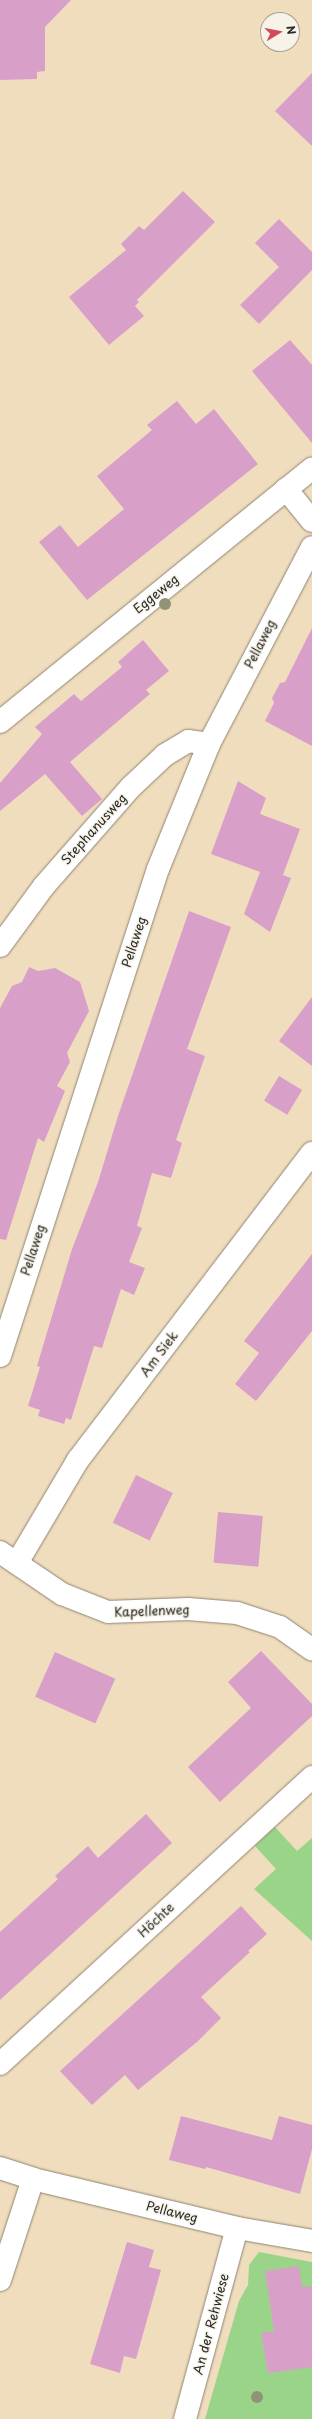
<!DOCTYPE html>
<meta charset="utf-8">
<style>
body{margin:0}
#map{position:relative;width:312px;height:2419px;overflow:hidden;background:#f0ddbd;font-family:"Playpen Sans",sans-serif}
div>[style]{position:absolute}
.green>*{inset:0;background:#99d488}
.building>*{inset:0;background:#d8a0c9;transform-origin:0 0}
.roads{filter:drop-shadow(0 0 1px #8e8474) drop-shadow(0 0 1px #8e8474)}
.minor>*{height:22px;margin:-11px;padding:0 11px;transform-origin:11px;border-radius:11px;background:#fff}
.trees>*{width:12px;height:12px;margin:-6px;border-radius:50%;background:#929279}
span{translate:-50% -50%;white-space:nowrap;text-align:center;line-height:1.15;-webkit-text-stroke:3px #f7f3e8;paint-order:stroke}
.street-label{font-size:13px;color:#2b2b2b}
.north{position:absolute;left:260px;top:12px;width:40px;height:40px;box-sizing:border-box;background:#f7f3e8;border:1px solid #a5a39c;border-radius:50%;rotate:80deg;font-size:11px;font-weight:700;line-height:16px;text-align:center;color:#2b2b2b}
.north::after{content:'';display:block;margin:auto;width:14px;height:18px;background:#d1495b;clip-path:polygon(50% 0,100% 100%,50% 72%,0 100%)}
</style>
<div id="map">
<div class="green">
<i style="clip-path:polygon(275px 1827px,297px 1851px,312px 1838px,312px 1941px,254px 1889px,276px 1869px,255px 1846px)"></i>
<i style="clip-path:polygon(259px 2252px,312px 2262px,312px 2419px,205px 2419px,239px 2301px,248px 2285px,249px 2265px)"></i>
</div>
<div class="building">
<i style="clip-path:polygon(0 0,71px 0,45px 27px,45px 71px,37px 72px,37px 79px,0 80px)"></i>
<i style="clip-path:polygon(312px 73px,312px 146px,275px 111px)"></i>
<i style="clip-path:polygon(183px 191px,215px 222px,137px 300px,139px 302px,135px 306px,144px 316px,109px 345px,69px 297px,126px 250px,121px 244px,139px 226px,144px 230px)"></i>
<i style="clip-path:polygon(279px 219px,312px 252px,312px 270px,259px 324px,240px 305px,279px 267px,255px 243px)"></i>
<i style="clip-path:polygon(290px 340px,312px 365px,312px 443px,252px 371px)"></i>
<i style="clip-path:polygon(177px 401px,196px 424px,214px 409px,258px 464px,87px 600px,39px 542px,60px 525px,78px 547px,124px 509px,97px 476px,152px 430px,147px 425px)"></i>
<i style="clip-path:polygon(312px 628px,312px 746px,265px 721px,274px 703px,272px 698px,280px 683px,285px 682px)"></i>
<i style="clip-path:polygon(143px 640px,169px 671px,146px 690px,150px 694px,70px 762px,102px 799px,82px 816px,45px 774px,0 811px,0 783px,42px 734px,35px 727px,74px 694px,81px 701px,122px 667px,118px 662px)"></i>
<i style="clip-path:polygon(238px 781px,266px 798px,260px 814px,300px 829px,283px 875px,291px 878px,270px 932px,244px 914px,260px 872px,211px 854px)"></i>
<i style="clip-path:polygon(189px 911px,231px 927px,187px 1049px,205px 1056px,176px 1140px,182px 1143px,171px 1178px,152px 1173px,137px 1226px,142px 1228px,129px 1262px,145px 1268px,134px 1295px,121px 1289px,102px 1348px,94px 1346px,71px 1420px,66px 1418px,64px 1424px,38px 1416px,40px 1410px,28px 1406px,40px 1367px,37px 1366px,72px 1249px,98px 1182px,118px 1116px)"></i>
<i style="clip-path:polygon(29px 967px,38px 971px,55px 968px,80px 982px,89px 1011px,67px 1053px,70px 1062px,57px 1086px,65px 1091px,44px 1142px,38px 1138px,6px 1240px,0 1239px,0 1008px,12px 986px,22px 982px)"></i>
<i style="clip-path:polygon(312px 997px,312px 1066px,279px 1041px)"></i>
<i style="left:279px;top:1076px;width:27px;height:29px;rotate:31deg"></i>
<i style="clip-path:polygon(312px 1254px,312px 1331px,256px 1401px,235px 1384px,259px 1353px,244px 1341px)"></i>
<i style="left:136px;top:1475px;width:41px;height:53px;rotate:26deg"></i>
<i style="left:218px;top:1512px;width:45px;height:51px;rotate:5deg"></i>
<i style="clip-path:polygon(261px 1651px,312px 1704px,312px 1716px,220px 1802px,188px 1767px,251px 1708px,228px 1682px)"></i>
<i style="left:55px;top:1652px;width:66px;height:49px;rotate:24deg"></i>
<i style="clip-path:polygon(146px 1814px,172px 1843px,0 2000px,0 1932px,58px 1879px,55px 1876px,88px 1846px,98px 1858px)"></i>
<i style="clip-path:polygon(241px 1906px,267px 1934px,248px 1951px,250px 1952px,201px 1997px,221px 2018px,197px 2042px,138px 2090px,125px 2075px,92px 2105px,60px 2071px)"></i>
<i style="clip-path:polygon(181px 2116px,272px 2140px,279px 2116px,312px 2125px,312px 2149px,300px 2194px,206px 2167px,205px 2169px,169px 2160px)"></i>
<i style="clip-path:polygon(127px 2242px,154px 2250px,149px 2267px,161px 2270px,136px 2359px,124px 2356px,120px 2373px,90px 2364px)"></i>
<i style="clip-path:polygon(299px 2266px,302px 2287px,312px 2286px,312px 2367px,268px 2373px,261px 2333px,274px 2331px,265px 2271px)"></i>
</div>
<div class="roads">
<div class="minor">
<i style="left:286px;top:489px;width:41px;rotate:50.9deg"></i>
<i style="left:0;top:722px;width:402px;rotate:-39.1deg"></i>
<i style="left:0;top:946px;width:74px;rotate:-53.7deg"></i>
<i style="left:44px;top:886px;width:132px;rotate:-48.7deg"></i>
<i style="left:131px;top:787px;width:47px;rotate:-43.3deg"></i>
<i style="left:165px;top:755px;width:27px;rotate:-31deg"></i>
<i style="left:188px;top:741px;width:21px;rotate:8deg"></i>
<i style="left:0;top:1356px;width:512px;rotate:-72.03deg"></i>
<i style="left:158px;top:869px;width:135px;rotate:-67.8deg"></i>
<i style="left:209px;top:744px;width:222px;rotate:-62.4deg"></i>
<i style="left:0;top:1552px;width:75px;rotate:34.1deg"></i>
<i style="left:62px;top:1594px;width:49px;rotate:21.4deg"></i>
<i style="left:108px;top:1612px;width:80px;rotate:-2.1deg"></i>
<i style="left:188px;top:1609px;width:49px;rotate:4.7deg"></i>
<i style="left:237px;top:1613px;width:45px;rotate:18deg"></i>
<i style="left:280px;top:1627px;width:39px;rotate:35deg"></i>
<i style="left:17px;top:1563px;width:120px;rotate:-59.4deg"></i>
<i style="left:78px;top:1460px;width:386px;rotate:-52.7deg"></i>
<i style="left:0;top:2064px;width:424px;rotate:-42.6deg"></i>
<i style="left:0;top:2168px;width:35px;rotate:18deg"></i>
<i style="left:33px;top:2179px;width:210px;rotate:13.5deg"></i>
<i style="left:237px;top:2228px;width:76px;rotate:9.8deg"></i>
<i style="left:0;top:2280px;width:106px;rotate:-71.9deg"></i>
<i style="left:185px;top:2419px;width:198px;rotate:-74.8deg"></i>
</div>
</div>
<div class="trees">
<i style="left:165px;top:604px"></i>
<i style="left:257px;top:2397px"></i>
</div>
<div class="street-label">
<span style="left:156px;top:594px;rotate:-39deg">Eggeweg</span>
<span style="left:260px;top:644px;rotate:-63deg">Pellaweg</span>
<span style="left:94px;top:829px;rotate:-48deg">Stephanusweg</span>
<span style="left:134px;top:942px;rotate:-72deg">Pellaweg</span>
<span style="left:33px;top:1250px;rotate:-72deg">Pellaweg</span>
<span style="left:159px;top:1354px;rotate:-53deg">Am Siek</span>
<span style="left:152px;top:1611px;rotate:-2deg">Kapellenweg</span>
<span style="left:156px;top:1920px;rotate:-43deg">Höchte</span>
<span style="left:172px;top:2212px;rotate:14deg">Pellaweg</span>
<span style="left:211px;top:2324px;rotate:-75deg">An der Rehwiese</span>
</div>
<div class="north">N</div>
</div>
